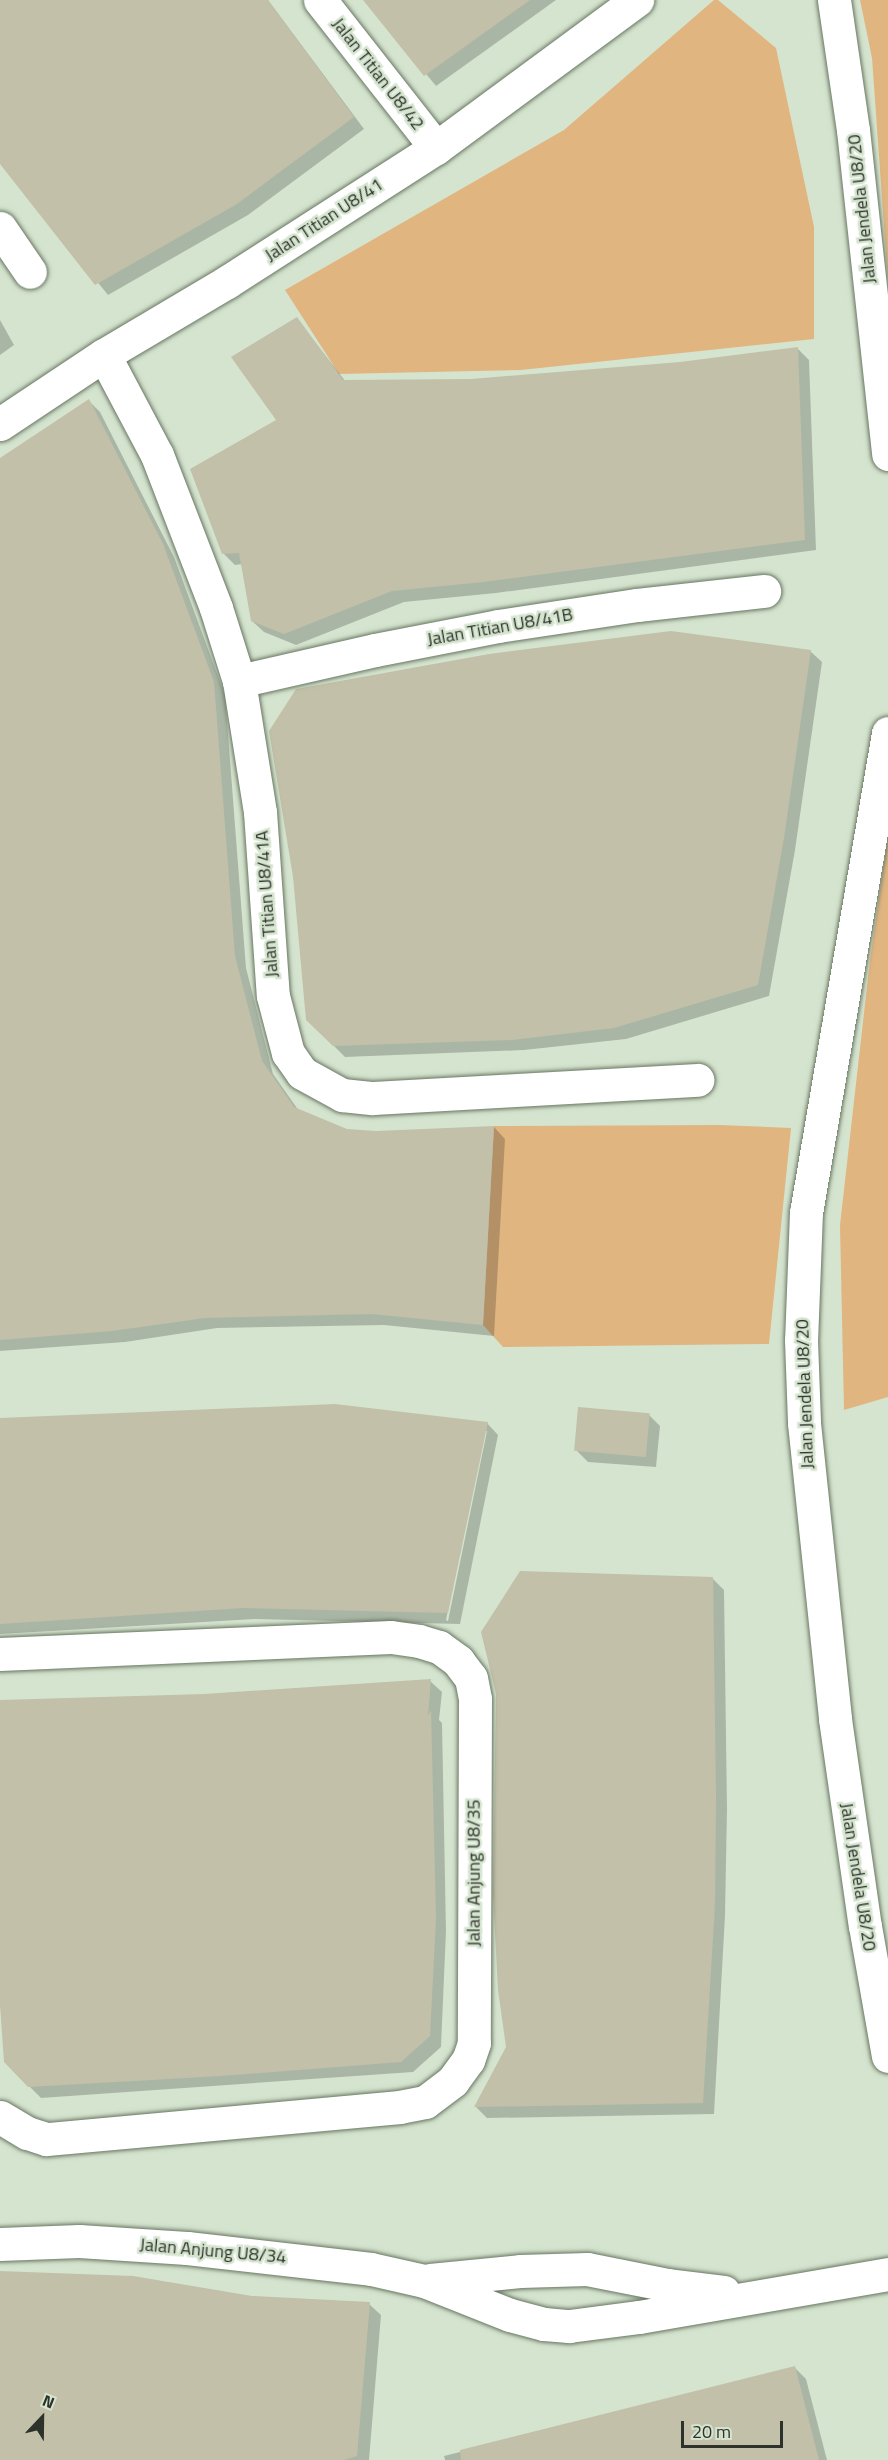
<!DOCTYPE html>
<style>
body{margin:0}
#map{position:relative;width:888px;height:2460px;overflow:hidden;background:#d5e4cf;font-family:"Titillium Web",sans-serif}
div>[style]{position:absolute}
.green>*{inset:0;background:#e1b580}
.shadow>*{inset:0;background:#0003}
.building>*{inset:0;background:#c2c0a8;transform-origin:0 0}
.roads{filter:drop-shadow(0 0 2px #687662) drop-shadow(0 0 2px #687662)}
.minor>*{height:33px;margin:-16.5px;padding:0 16.5px;transform-origin:16.5px;border-radius:16.5px;background:#fff}
span{translate:-50% -50%;white-space:nowrap;text-align:center;line-height:1.15;-webkit-text-stroke:5px #d5e4cf;paint-order:stroke}
.street-label{font-size:18px;color:#2d332b}
.north{position:absolute;left:12px;top:2388px;width:60px;height:60px;-webkit-text-stroke:4px #d5e4cf;paint-order:stroke;rotate:22deg;font-size:16px;font-weight:700;line-height:24px;text-align:center;color:#2d332b}
.north::after{content:'';display:block;margin:auto;width:21px;height:27px;background:#2d332b;clip-path:polygon(50% 0,100% 100%,50% 72%,0 100%)}
.scale{position:absolute;left:681px;top:2421px;width:102px;height:27px;box-sizing:border-box;border:3px solid #2d332b;border-top:0;padding-left:8px;font-size:18px;line-height:21px;white-space:nowrap;color:#2d332b;-webkit-text-stroke:4px #d5e4cf;paint-order:stroke}
</style>
<div id="map">
<div class="green">
<i style="clip-path:polygon(714px 0,718px 0,776px 48px,814px 227px,814px 339px,521px 370px,339px 374px,285px 290px,564px 130px)"></i>
<i style="clip-path:polygon(860px 0,888px 0,888px 282px,872px 58px)"></i>
<i style="clip-path:polygon(888px 836px,888px 1397px,844px 1410px,840px 1225px,870px 960px)"></i>
<i style="clip-path:polygon(720px 1125px,791px 1128px,769px 1344px,503px 1347px,483px 1325px,494px 1126px)"></i>
</div>
<div class="shadow">
<i style="clip-path:polygon(0 0,268px 0,364px 129px,248px 215px,108px 295px,0 162px)"></i>
<i style="clip-path:polygon(365px 0,556px 0,436px 86px)"></i>
<i style="clip-path:polygon(297px 319px,346px 382px,471px 381px,680px 363px,797px 348px,809px 360px,816px 550px,496px 593px,404px 602px,296px 645px,264px 632px,252px 621px,243px 564px,235px 565px,223px 553px,279px 420px)"></i>
<i style="clip-path:polygon(0 320px,14px 345px,0 355px)"></i>
<i style="clip-path:polygon(89px 401px,100px 412px,174px 557px,225px 695px,246px 968px,273px 1074px,299px 1111px,347px 1131px,376px 1132px,494px 1127px,505px 1139px,494px 1336px,384px 1325px,217px 1328px,125px 1342px,0 1351px,0 460px)"></i>
<i style="clip-path:polygon(810px 651px,822px 662px,795px 850px,769px 996px,626px 1039px,524px 1050px,345px 1057px,308px 1020px)"></i>
<i style="clip-path:polygon(649px 1415px,660px 1426px,656px 1467px,588px 1462px,577px 1451px)"></i>
<i style="clip-path:polygon(evenodd,0 1420px,487px 1423px,498px 1435px,460px 1624px,255px 1619px,0 1634px,0 1420px,484px 1431px,487px 1431px,448px 1621px,446px 1620px,484px 1431px)"></i>
<i style="clip-path:polygon(712px 1578px,724px 1590px,727px 1809px,725px 1916px,714px 2114px,487px 2118px,476px 2107px,508px 2047px)"></i>
<i style="clip-path:polygon(430px 1681px,442px 1692px,439px 1720px,442px 1723px,446px 1931px,441px 2047px,413px 2072px,41px 2098px,5px 2062px,0 1997px,0 1701px,204px 1695px)"></i>
<i style="clip-path:polygon(0 2273px,252px 2297px,369px 2304px,381px 2315px,369px 2460px,0 2460px)"></i>
<i style="clip-path:polygon(794px 2367px,806px 2379px,827px 2460px,445px 2460px,444px 2456px)"></i>
</div>
<div class="building">
<i style="clip-path:polygon(0 0,268px 0,354px 117px,237px 204px,95px 285px,0 164px)"></i>
<i style="clip-path:polygon(363px 0,530px 0,424px 76px)"></i>
<i style="clip-path:polygon(297px 317px,343px 380px,471px 379px,680px 362px,798px 347px,805px 540px,483px 582px,392px 591px,284px 634px,251px 621px,239px 553px,222px 554px,190px 469px,276px 420px,231px 357px)"></i>
<i style="clip-path:polygon(89px 399px,163px 544px,214px 682px,235px 956px,262px 1061px,294px 1107px,347px 1129px,376px 1131px,494px 1126px,483px 1325px,371px 1314px,205px 1318px,112px 1331px,0 1340px,0 458px)"></i>
<i style="clip-path:polygon(671px 631px,811px 650px,784px 838px,758px 985px,614px 1028px,512px 1040px,333px 1046px,306px 1020px,293px 877px,269px 731px,296px 689px,489px 654px)"></i>
<i style="clip-path:polygon(335px 1404px,488px 1422px,448px 1613px,243px 1608px,0 1624px,0 1418px)"></i>
<i style="left:578px;top:1407px;width:72px;height:44px;rotate:5deg"></i>
<i style="clip-path:polygon(520px 1571px,713px 1577px,716px 1797px,715px 1904px,703px 2103px,474px 2107px,506px 2047px,498px 1990px,493px 1893px,496px 1694px,481px 1632px)"></i>
<i style="clip-path:polygon(431px 1679px,428px 1716px,431px 1710px,436px 1919px,430px 2036px,401px 2062px,221px 2076px,28px 2087px,4px 2062px,0 2005px,0 1700px,204px 1694px)"></i>
<i style="clip-path:polygon(0 2271px,133px 2276px,252px 2296px,370px 2302px,357px 2456px,344px 2460px,0 2460px)"></i>
<i style="clip-path:polygon(795px 2366px,819px 2460px,461px 2460px,460px 2450px)"></i>
</div>
<div class="roads">
<div class="minor">
<i style="left:320px;top:0;width:188px;rotate:51.9deg"></i>
<i style="left:834px;top:0;width:131px;rotate:81.7deg"></i>
<i style="left:853px;top:130px;width:326px;rotate:83.8deg"></i>
<i style="left:0;top:228px;width:53px;rotate:55.7deg"></i>
<i style="left:104px;top:355px;width:113px;rotate:62.1deg"></i>
<i style="left:157px;top:455px;width:164px;rotate:68.9deg"></i>
<i style="left:216px;top:608px;width:77px;rotate:72.5deg"></i>
<i style="left:239px;top:681px;width:133px;rotate:80.9deg"></i>
<i style="left:260px;top:812px;width:184px;rotate:86deg"></i>
<i style="left:273px;top:996px;width:59px;rotate:75.3deg"></i>
<i style="left:288px;top:1053px;width:24px;rotate:55deg"></i>
<i style="left:302px;top:1073px;width:46px;rotate:28.8deg"></i>
<i style="left:342px;top:1095px;width:31px;rotate:6deg"></i>
<i style="left:373px;top:1098px;width:325px;rotate:-3.2deg"></i>
<i style="left:0;top:424px;width:125px;rotate:-33.6deg"></i>
<i style="left:104px;top:355px;width:143px;rotate:-30.7deg"></i>
<i style="left:227px;top:282px;width:248px;rotate:-32.7deg"></i>
<i style="left:436px;top:148px;width:250px;rotate:-36.4deg"></i>
<i style="left:239px;top:681px;width:139px;rotate:-12.8deg"></i>
<i style="left:375px;top:650px;width:125px;rotate:-11deg"></i>
<i style="left:498px;top:626px;width:141px;rotate:-8.6deg"></i>
<i style="left:637px;top:605px;width:128px;rotate:-6.3deg"></i>
<i style="left:888px;top:733px;width:486px;rotate:99.7deg"></i>
<i style="left:806px;top:1212px;width:128px;rotate:92.2deg"></i>
<i style="left:801px;top:1340px;width:83px;rotate:87.9deg"></i>
<i style="left:804px;top:1423px;width:298px;rotate:84deg"></i>
<i style="left:835px;top:1719px;width:209px;rotate:81.8deg"></i>
<i style="left:865px;top:1926px;width:132px;rotate:80deg"></i>
<i style="left:0;top:1654px;width:391px;rotate:-2.5deg"></i>
<i style="left:391px;top:1637px;width:28px;rotate:8deg"></i>
<i style="left:419px;top:1641px;width:21px;rotate:17deg"></i>
<i style="left:439px;top:1647px;width:24px;rotate:36deg"></i>
<i style="left:458px;top:1661px;width:21px;rotate:53deg"></i>
<i style="left:471px;top:1678px;width:21px;rotate:79deg"></i>
<i style="left:475px;top:1699px;width:344px;rotate:90.2deg"></i>
<i style="left:474px;top:2043px;width:18px;rotate:109deg"></i>
<i style="left:468px;top:2060px;width:26px;rotate:126deg"></i>
<i style="left:453px;top:2081px;width:35px;rotate:143deg"></i>
<i style="left:425px;top:2102px;width:25px;rotate:169deg"></i>
<i style="left:400px;top:2107px;width:355px;rotate:174.8deg"></i>
<i style="left:46px;top:2139px;width:20px;rotate:-162deg"></i>
<i style="left:27px;top:2133px;width:31px;rotate:-149deg"></i>
<i style="left:0;top:2244px;width:79px;rotate:-2.2deg"></i>
<i style="left:79px;top:2241px;width:108px;rotate:3.7deg"></i>
<i style="left:187px;top:2248px;width:185px;rotate:6.5deg"></i>
<i style="left:371px;top:2269px;width:54px;rotate:12.8deg"></i>
<i style="left:424px;top:2281px;width:92px;rotate:21.6deg"></i>
<i style="left:510px;top:2315px;width:35px;rotate:15deg"></i>
<i style="left:544px;top:2324px;width:25px;rotate:5deg"></i>
<i style="left:569px;top:2326px;width:71px;rotate:-7.3deg"></i>
<i style="left:639px;top:2317px;width:253px;rotate:-9.8deg"></i>
<i style="left:430px;top:2280px;width:90px;rotate:-5.7deg"></i>
<i style="left:520px;top:2271px;width:67px;rotate:-1.7deg"></i>
<i style="left:587px;top:2269px;width:83px;rotate:11.2deg"></i>
<i style="left:668px;top:2285px;width:56px;rotate:7.1deg"></i>
</div>
</div>
<div class="street-label">
<span style="left:378px;top:74px;rotate:52deg">Jalan Titian U8/42</span>
<span style="left:862px;top:209px;rotate:-96deg">Jalan Jendela U8/20</span>
<span style="left:324px;top:220px;rotate:-33deg">Jalan Titian U8/41</span>
<span style="left:500px;top:627px;rotate:-10deg">Jalan Titian U8/41B</span>
<span style="left:267px;top:904px;rotate:-94deg">Jalan Titian U8/41A</span>
<span style="left:805px;top:1394px;rotate:-92deg">Jalan Jendela U8/20</span>
<span style="left:474px;top:1873px;rotate:-90deg">Jalan Anjung U8/35</span>
<span style="left:858px;top:1877px;rotate:81deg">Jalan Jendela U8/20</span>
<span style="left:213px;top:2251px;rotate:5deg">Jalan Anjung U8/34</span>
</div>
<div class="north">N</div>
<div class="scale">20 m</div>
</div>
